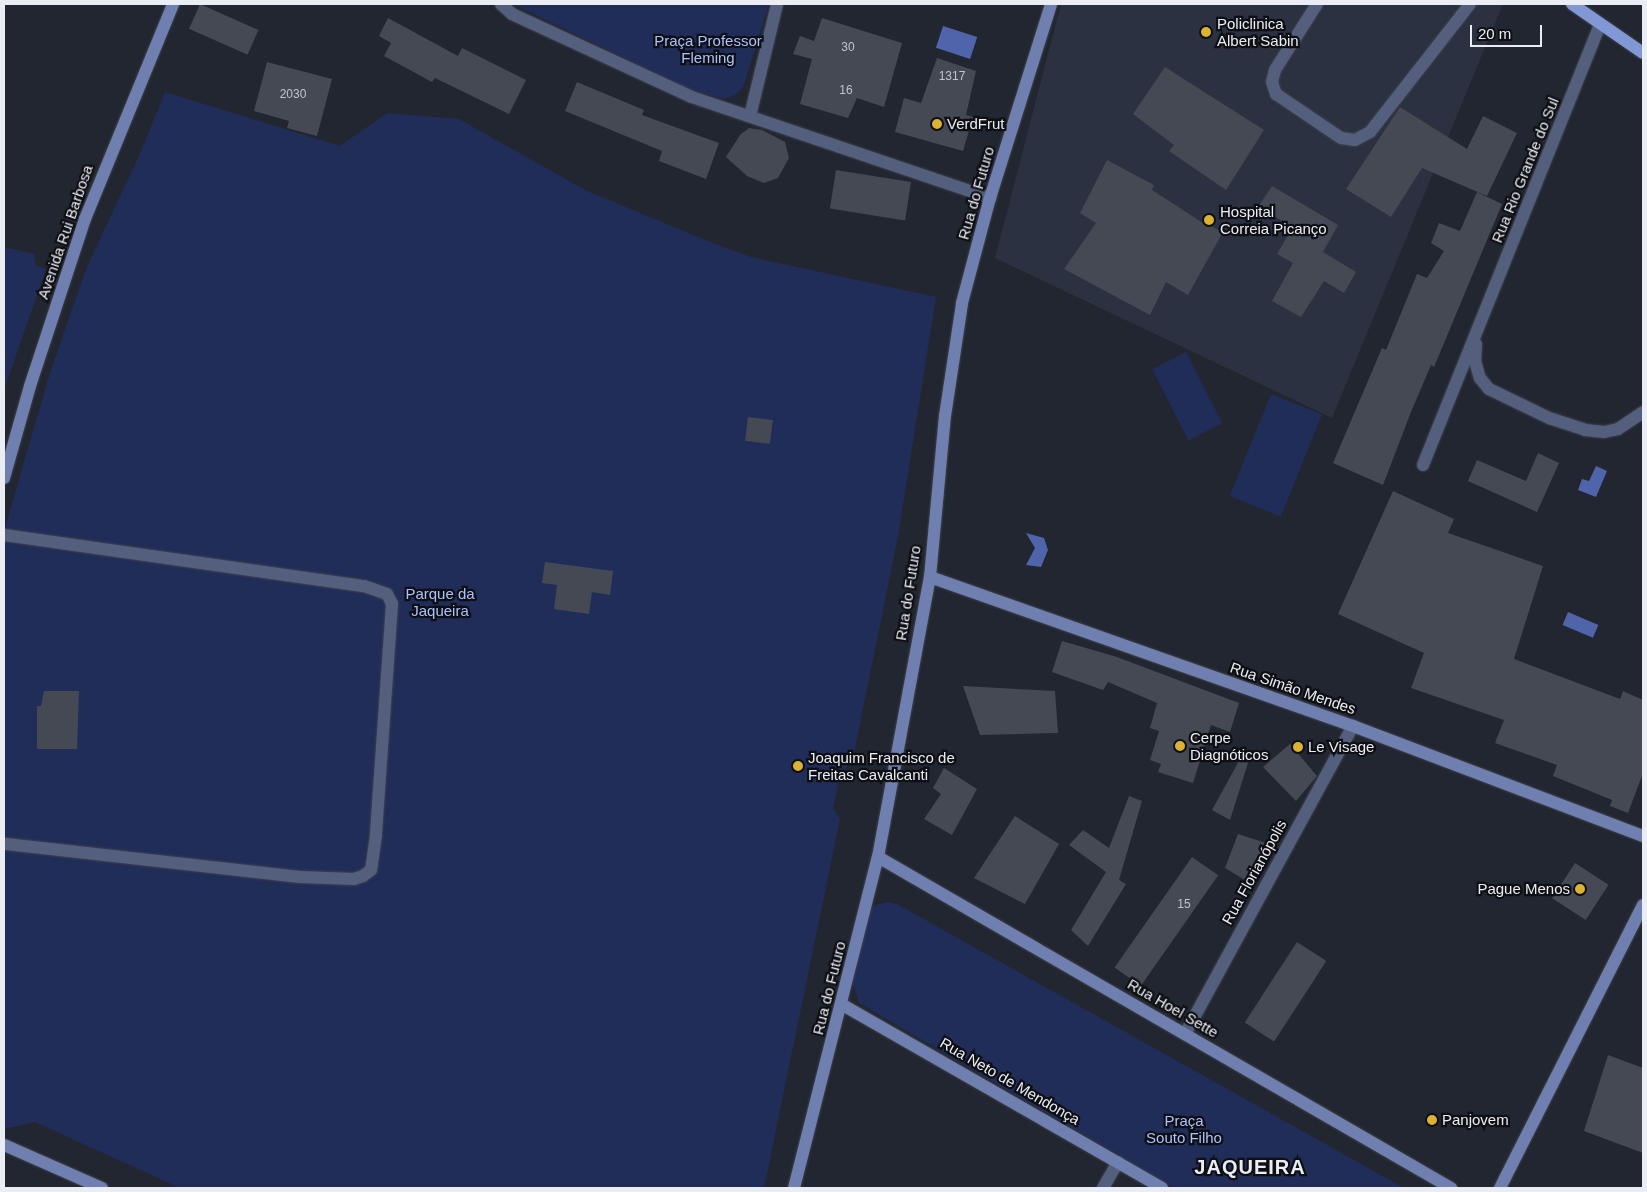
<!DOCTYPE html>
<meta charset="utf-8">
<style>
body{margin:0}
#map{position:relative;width:1647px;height:1192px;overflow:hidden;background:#222630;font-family:Arial,sans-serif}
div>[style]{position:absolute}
.built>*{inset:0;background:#2b3140}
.green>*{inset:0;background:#212d59;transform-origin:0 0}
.water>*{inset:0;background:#4f64aa;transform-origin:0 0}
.building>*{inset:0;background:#454954;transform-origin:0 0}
.roads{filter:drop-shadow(0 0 1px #3e424b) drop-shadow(0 0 1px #3e424b)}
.lane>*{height:12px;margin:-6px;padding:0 6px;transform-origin:6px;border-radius:6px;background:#545f7e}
.street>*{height:12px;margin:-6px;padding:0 6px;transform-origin:6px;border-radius:6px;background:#545f7e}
.secondary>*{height:12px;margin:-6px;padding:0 6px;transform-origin:6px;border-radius:6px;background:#6e7fb0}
.primary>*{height:12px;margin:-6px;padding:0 6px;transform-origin:6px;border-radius:6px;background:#8297d6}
.dots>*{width:14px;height:14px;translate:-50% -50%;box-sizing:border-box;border:2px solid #0e0f14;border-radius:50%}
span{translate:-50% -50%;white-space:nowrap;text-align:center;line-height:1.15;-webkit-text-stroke:4.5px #0e0f14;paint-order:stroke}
.number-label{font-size:12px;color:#c1c4cc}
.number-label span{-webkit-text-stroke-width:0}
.poi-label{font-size:15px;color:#eaedf4}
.left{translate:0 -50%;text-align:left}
.right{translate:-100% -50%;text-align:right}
.park-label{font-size:15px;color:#adc1fc}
.street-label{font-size:15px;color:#eaedf4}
.district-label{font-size:20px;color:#eaedf4;font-weight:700;letter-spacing:1px}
.frame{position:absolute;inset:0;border:5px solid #eaedf4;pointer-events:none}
.scale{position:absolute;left:1470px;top:25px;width:72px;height:22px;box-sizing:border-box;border:2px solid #eaedf4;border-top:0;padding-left:6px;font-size:15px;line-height:18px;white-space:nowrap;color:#eaedf4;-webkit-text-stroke:4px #0e0f14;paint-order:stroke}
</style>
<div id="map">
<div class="built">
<i style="clip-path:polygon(1061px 4px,1503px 4px,1332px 418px,995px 258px)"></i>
</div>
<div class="green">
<i style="clip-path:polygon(513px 4px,769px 4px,743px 87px,735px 95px,724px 99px,689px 89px)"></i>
<i style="clip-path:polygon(165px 92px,340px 146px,387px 113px,459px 119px,587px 191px,715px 244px,751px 257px,936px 297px,898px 536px,852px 763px,841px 771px,833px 808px,840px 819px,764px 1188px,180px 1188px,35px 1122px,4px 1129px,4px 531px,50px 373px,86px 269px,139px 156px)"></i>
<i style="clip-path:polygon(4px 247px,34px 254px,36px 266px,46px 269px,4px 390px)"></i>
<i style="left:1186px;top:352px;width:80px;height:38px;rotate:63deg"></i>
<i style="left:1271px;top:394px;width:55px;height:110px;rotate:22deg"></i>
<i style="clip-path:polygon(888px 902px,897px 904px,1404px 1188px,1175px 1188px,859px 1003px,853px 984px,867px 914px,875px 905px)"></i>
</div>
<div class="water">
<i style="left:943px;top:26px;width:36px;height:23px;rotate:18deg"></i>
<i style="clip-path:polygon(1596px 466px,1607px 471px,1596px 497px,1578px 490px,1582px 479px,1589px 481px)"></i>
<i style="clip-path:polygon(1026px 533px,1044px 538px,1048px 550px,1041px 567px,1026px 565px,1035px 548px)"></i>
<i style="left:1568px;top:612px;width:33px;height:14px;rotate:23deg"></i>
</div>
<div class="building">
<i style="left:200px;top:4px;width:64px;height:27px;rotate:24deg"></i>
<i style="clip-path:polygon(388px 18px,458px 56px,462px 48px,526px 80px,509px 114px,435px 78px,432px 82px,384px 56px,391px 43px,379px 36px)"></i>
<i style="clip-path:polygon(822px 18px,902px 43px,884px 107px,857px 98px,848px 118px,800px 104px,812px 59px,793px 54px,800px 36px,814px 41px)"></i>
<i style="clip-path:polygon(937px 58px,976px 71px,966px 115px,973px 117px,963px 151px,895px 132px,904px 98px,921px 103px)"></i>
<i style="clip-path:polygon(267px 62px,332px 79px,317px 136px,287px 128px,289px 121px,254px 111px)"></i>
<i style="clip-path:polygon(1165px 67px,1264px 130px,1226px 190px,1169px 151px,1174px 145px,1133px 114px)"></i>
<i style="clip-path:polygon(577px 82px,644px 110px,642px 115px,719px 143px,706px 179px,659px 161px,662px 151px,565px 111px)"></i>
<i style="clip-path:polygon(1400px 107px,1467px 149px,1483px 116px,1517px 133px,1487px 196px,1422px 168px,1391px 217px,1346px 189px)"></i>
<i style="clip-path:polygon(749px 128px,762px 130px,785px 142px,789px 158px,778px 178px,764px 183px,747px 176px,726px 157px,740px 135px)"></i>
<i style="clip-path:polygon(1107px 160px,1154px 185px,1152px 190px,1200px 221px,1223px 232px,1188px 295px,1166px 282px,1150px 315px,1064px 269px,1096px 223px,1080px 213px)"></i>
<i style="left:836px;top:170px;width:76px;height:39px;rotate:9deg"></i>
<i style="clip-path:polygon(1272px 186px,1338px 225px,1323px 252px,1356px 272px,1344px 293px,1324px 281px,1301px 317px,1272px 301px,1293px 263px,1277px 254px,1293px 227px,1258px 207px)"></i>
<i style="clip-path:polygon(1477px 192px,1502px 204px,1434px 367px,1431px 365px,1411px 412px,1383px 485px,1333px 463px,1382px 348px,1386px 350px,1417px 274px,1427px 278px,1444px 251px,1431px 243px,1439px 223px,1460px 231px)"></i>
<i style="left:748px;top:417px;width:25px;height:24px;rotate:7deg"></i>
<i style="clip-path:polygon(1538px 453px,1559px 463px,1537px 512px,1468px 481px,1477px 460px,1526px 481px)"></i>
<i style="clip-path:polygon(1393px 491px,1454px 519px,1448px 533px,1543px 566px,1514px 659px,1620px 699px,1623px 691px,1643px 700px,1643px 773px,1628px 813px,1610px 806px,1612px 800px,1553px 776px,1557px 765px,1495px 743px,1504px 720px,1411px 688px,1424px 653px,1338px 614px)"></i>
<i style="clip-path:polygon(545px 562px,613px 571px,610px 595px,592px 592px,589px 614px,554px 609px,557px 585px,542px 583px)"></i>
<i style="clip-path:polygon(1062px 641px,1117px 657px,1239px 703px,1230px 732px,1211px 725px,1193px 783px,1158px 772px,1161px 764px,1150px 760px,1159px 731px,1150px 728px,1157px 703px,1108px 682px,1103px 690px,1052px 672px)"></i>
<i style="clip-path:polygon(963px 686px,1055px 691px,1058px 733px,980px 735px)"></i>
<i style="clip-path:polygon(44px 691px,79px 691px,77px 749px,37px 749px,37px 706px,41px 706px)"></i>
<i style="clip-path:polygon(1290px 744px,1317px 776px,1296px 801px,1263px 767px)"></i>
<i style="clip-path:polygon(1240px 759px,1248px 763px,1230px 820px,1212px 810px)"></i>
<i style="clip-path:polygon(944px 768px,977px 789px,952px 835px,924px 819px,941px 794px,933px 788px)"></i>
<i style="clip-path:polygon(1129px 796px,1142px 801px,1119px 880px,1126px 884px,1088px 946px,1071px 930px,1106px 872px,1069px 845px,1083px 830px,1109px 848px)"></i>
<i style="clip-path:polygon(1015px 816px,1059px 844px,1025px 904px,974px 878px)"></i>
<i style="clip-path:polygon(1238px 834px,1269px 844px,1255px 886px,1225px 868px)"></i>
<i style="left:1192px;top:857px;width:32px;height:135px;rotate:35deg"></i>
<i style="left:1575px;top:863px;width:40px;height:42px;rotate:33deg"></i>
<i style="left:1297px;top:942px;width:35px;height:96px;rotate:33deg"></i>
<i style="clip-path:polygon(1608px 1055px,1643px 1068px,1643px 1153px,1584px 1131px)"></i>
</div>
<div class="roads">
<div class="lane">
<i style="left:1317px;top:4px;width:78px;rotate:122.5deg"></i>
<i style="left:1275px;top:70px;width:12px;rotate:104deg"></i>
<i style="left:1272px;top:82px;width:13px;rotate:72deg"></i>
<i style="left:1276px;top:94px;width:78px;rotate:34.1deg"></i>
<i style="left:1341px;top:138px;width:14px;rotate:8deg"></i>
<i style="left:1355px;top:140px;width:17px;rotate:-28deg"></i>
<i style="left:1370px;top:132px;width:162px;rotate:-52deg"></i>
<i style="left:4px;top:535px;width:364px;rotate:8.1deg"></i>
<i style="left:364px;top:586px;width:24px;rotate:19deg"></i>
<i style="left:387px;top:594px;width:11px;rotate:63deg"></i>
<i style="left:392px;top:604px;width:232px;rotate:94deg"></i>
<i style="left:376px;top:835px;width:35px;rotate:98deg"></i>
<i style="left:371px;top:870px;width:10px;rotate:143deg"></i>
<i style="left:363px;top:876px;width:9px;rotate:162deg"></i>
<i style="left:354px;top:879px;width:54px;rotate:-177.9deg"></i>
<i style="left:300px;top:877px;width:298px;rotate:-173.6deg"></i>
</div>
<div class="street">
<i style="left:501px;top:4px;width:15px;rotate:42deg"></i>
<i style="left:512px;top:14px;width:198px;rotate:24.8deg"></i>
<i style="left:692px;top:97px;width:315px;rotate:18.7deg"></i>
<i style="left:750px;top:116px;width:115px;rotate:-76.4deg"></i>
<i style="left:1476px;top:344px;width:17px;rotate:93deg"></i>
<i style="left:1475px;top:361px;width:18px;rotate:74deg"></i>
<i style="left:1480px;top:378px;width:14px;rotate:51deg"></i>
<i style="left:1489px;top:389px;width:67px;rotate:25.8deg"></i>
<i style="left:1549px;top:418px;width:38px;rotate:18deg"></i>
<i style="left:1585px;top:430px;width:19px;rotate:6deg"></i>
<i style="left:1604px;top:432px;width:14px;rotate:-12deg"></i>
<i style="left:1618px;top:429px;width:30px;rotate:-34deg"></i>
<i style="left:1423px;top:465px;width:475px;rotate:-68.1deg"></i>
<i style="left:1185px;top:1034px;width:351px;rotate:-61.4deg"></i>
<i style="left:1103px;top:1188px;width:30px;rotate:-60deg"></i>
</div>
<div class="secondary">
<i style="left:4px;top:478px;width:96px;rotate:-74.2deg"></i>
<i style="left:30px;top:386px;width:176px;rotate:-71.8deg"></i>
<i style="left:85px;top:219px;width:232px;rotate:-67.7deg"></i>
<i style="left:930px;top:577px;width:448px;rotate:19.4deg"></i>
<i style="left:1353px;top:726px;width:310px;rotate:20.8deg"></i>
<i style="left:878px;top:857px;width:662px;rotate:30.01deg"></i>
<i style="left:841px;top:1004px;width:370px;rotate:29.8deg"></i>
<i style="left:4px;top:1145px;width:107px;rotate:23.7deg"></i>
<i style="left:794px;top:1188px;width:341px;rotate:-75.8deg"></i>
<i style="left:878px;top:857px;width:285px;rotate:-79.5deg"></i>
<i style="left:930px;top:577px;width:162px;rotate:-84.7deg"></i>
<i style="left:945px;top:416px;width:114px;rotate:-81.4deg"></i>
<i style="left:962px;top:303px;width:109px;rotate:-75.1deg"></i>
<i style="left:990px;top:198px;width:203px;rotate:-72.5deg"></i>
<i style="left:1500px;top:1188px;width:317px;rotate:-63.2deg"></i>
</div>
<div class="primary">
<i style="left:1572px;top:4px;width:86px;rotate:34.6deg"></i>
</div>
</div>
<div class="dots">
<i style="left:1206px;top:32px;background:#dcb233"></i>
<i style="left:937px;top:124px;background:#dcb233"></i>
<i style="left:1209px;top:220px;background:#dcb233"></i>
<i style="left:1180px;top:746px;background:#dcb233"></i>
<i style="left:1298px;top:747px;background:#dcb233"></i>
<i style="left:798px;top:766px;background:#dcb233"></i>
<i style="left:1580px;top:889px;background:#dcb233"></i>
<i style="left:1432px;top:1120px;background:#dcb233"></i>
</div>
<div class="number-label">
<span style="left:848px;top:48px">30</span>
<span style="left:952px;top:77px">1317</span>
<span style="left:846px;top:91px">16</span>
<span style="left:293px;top:95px">2030</span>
<span style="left:1184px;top:905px">15</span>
</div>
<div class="poi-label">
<span class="left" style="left:1217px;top:32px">Policlinica<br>Albert Sabin</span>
<span class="left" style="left:947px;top:124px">VerdFrut</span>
<span class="left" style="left:1220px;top:220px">Hospital<br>Correia Picanço</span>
<span class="left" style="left:1190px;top:746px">Cerpe<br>Diagnóticos</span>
<span class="left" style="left:1308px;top:747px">Le Visage</span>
<span class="left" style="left:808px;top:766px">Joaquim Francisco de<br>Freitas Cavalcanti</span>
<span class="right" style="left:1570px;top:889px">Pague Menos</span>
<span class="left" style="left:1442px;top:1120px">Panjovem</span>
</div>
<div class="park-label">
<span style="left:708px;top:49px">Praça Professor<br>Fleming</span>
<span style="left:440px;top:602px">Parque da<br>Jaqueira</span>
<span style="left:1184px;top:1129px">Praça<br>Souto Filho</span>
</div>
<div class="street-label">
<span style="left:1525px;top:170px;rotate:-68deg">Rua Rio Grande do Sul</span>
<span style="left:976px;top:193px;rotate:-74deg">Rua do Futuro</span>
<span style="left:65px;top:232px;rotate:-71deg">Avenida Rui Barbosa</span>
<span style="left:908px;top:593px;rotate:-81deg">Rua do Futuro</span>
<span style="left:1293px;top:688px;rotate:19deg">Rua Simão Mendes</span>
<span style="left:1254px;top:872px;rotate:-61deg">Rua Florianópolis</span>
<span style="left:829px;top:988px;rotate:-76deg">Rua do Futuro</span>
<span style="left:1173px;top:1008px;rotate:30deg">Rua Hoel Sette</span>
<span style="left:1010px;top:1081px;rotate:30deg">Rua Neto de Mendonça</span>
</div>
<div class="district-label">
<span style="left:1250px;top:1167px">JAQUEIRA</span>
</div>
<div class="frame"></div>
<div class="scale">20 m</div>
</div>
